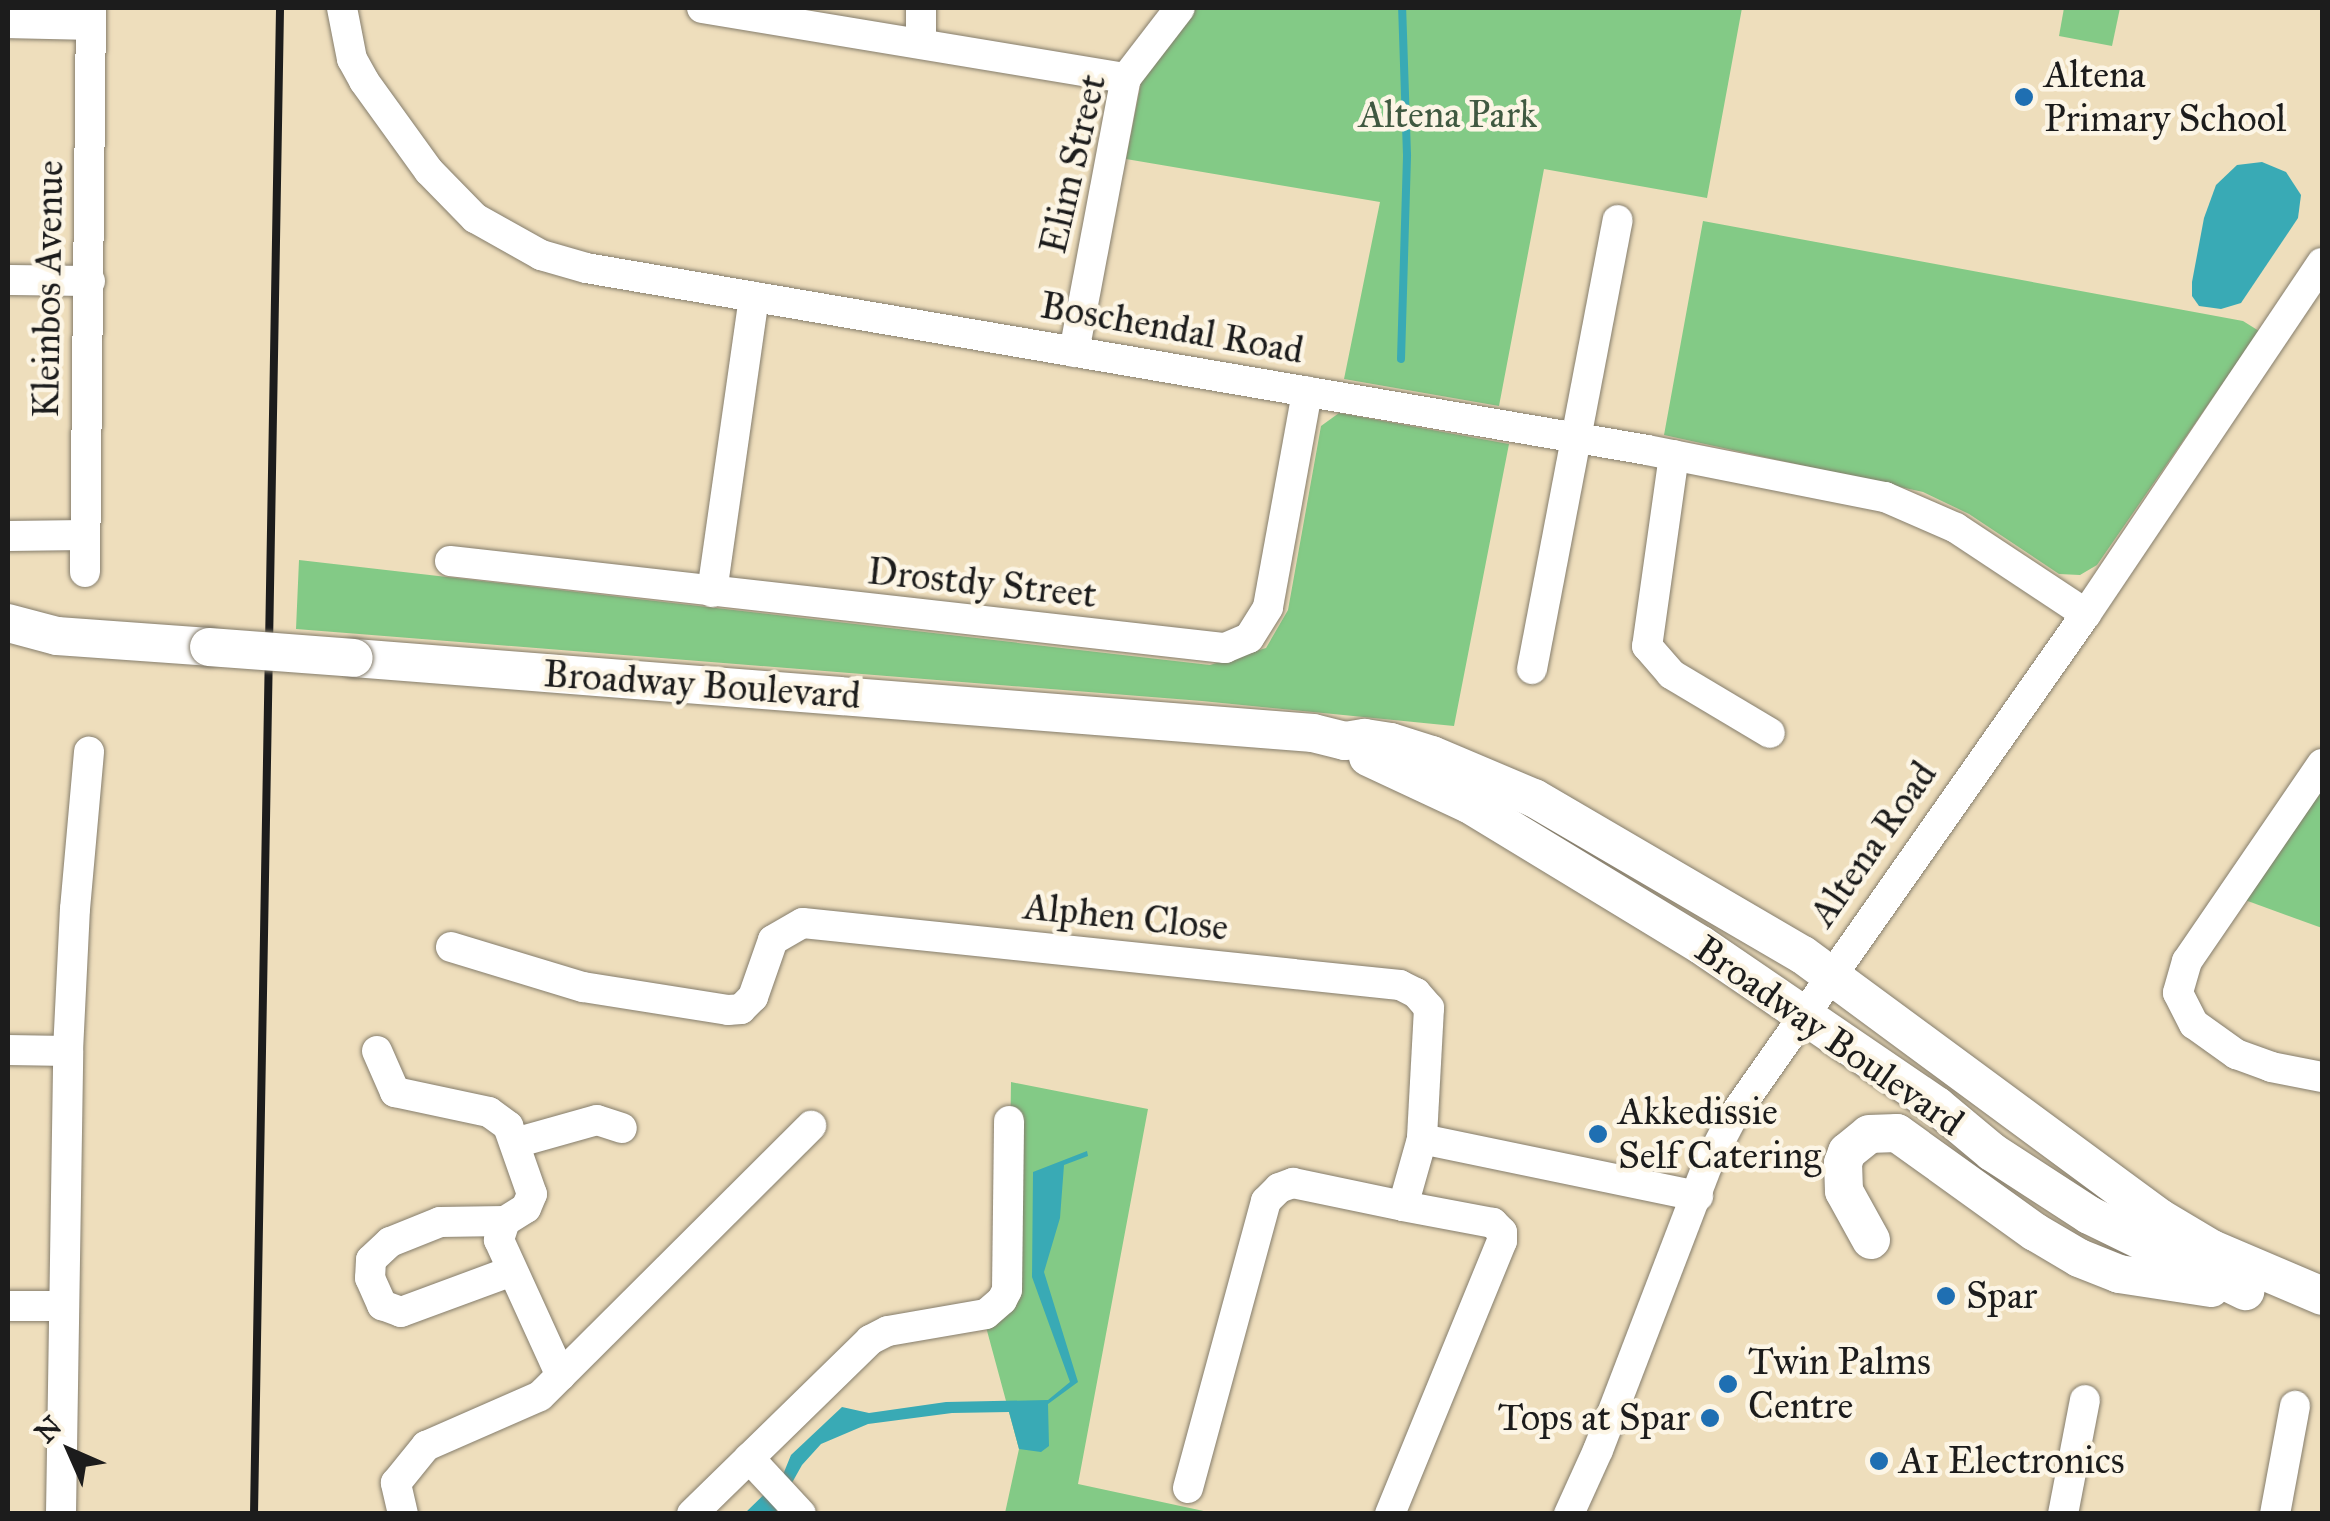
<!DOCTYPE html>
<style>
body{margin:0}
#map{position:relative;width:2330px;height:1521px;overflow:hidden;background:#eedebc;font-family:"IM FELL Great Primer",serif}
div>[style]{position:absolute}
.green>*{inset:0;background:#83ca86}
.water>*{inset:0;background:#39aab5}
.stream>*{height:8px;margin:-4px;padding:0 4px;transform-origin:4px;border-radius:4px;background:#39aab5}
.roads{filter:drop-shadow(0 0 2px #857d6c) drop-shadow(0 0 2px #857d6c)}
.minor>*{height:30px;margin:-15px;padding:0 15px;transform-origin:15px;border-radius:15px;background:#fff}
.major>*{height:38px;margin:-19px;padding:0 19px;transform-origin:19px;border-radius:19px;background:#fff}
.rail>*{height:8px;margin:-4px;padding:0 4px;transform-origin:4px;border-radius:4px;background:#1c1c1c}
.bridges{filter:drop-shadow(0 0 2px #857d6c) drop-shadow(0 0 2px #857d6c)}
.major-bridge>*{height:38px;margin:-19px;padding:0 19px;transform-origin:19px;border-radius:19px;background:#fff}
.dots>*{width:28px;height:28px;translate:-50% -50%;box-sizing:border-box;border:5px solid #fcf5e5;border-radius:50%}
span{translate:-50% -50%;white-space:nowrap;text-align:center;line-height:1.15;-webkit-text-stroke:9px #fcf5e5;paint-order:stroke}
.poi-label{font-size:38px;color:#1c1c1c}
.left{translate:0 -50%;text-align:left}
.right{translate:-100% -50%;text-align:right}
.park-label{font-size:38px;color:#405941}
.street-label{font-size:38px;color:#1c1c1c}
.frame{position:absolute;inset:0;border:10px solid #1c1c1c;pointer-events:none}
.north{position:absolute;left:20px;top:1401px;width:100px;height:100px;-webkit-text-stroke:8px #fcf5e5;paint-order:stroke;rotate:315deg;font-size:28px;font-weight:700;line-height:40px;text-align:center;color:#1c1c1c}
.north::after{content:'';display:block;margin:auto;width:35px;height:45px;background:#1c1c1c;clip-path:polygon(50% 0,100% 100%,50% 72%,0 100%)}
</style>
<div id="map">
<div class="green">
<i style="clip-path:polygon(1196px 8px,1742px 8px,1707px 198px,1544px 169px,1499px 406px,1344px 379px,1380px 202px,1126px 159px,1141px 83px)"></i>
<i style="clip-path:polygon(2064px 8px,2120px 8px,2112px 46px,2059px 36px)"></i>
<i style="clip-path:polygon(1703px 221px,2243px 321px,2259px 331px,2097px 565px,2080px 575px,2059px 574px,1969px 514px,1923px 492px,1664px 435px)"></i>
<i style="clip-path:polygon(1339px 413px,1509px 444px,1454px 726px,1202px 701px,296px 629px,299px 560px,1210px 665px,1266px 648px,1288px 610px,1321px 426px)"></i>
<i style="clip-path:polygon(2322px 788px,2322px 928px,2245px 900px)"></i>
<i style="clip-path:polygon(1011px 1082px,1148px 1109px,1078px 1484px,1213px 1513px,1005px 1513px,1019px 1449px,986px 1327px,1008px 1290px)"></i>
</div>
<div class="water">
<i style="clip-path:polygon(2262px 162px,2286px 172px,2301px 195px,2298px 218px,2241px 303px,2221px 309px,2199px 306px,2192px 296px,2192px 282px,2204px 218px,2216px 185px,2237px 165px)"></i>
<i style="clip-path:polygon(1087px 1151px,1088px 1156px,1064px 1165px,1060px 1218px,1044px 1272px,1078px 1382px,1048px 1404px,1049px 1446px,1041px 1452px,1019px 1449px,1009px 1412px,952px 1413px,868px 1424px,821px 1444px,802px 1465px,775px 1513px,744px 1514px,782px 1477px,791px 1455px,842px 1407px,869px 1413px,946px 1402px,1048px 1400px,1070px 1382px,1032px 1277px,1033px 1172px)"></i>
</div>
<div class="stream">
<i style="left:1401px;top:359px;width:204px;rotate:-88.3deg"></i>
<i style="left:1407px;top:155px;width:147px;rotate:-91.9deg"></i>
</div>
<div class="roads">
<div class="minor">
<i style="left:342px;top:8px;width:52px;rotate:78.9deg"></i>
<i style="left:352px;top:59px;width:25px;rotate:61deg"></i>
<i style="left:364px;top:81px;width:111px;rotate:54.2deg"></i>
<i style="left:429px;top:171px;width:66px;rotate:45.6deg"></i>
<i style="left:475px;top:218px;width:76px;rotate:29.3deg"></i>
<i style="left:541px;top:255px;width:47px;rotate:16.1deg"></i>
<i style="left:586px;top:268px;width:1076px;rotate:9.73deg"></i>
<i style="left:1647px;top:450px;width:243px;rotate:11.2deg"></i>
<i style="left:1885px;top:497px;width:77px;rotate:23.6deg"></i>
<i style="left:1956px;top:528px;width:156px;rotate:33.5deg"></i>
<i style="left:702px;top:8px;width:430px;rotate:9.4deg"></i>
<i style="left:8px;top:23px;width:82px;rotate:1.4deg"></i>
<i style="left:921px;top:41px;width:33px;rotate:-90deg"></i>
<i style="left:8px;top:280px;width:82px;rotate:0.7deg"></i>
<i style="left:1074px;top:352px;width:279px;rotate:-79.3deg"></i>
<i style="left:1126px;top:78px;width:88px;rotate:-52.4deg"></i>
<i style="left:1674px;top:455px;width:193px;rotate:98deg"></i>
<i style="left:1647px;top:646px;width:37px;rotate:49deg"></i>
<i style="left:1671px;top:674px;width:115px;rotate:30.8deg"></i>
<i style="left:8px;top:536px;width:77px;rotate:-0.7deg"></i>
<i style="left:450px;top:561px;width:780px;rotate:6.41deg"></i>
<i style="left:1225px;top:648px;width:26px;rotate:-23deg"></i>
<i style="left:1249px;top:638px;width:36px;rotate:-58deg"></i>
<i style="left:1268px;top:607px;width:219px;rotate:-79.7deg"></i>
<i style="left:85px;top:572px;width:564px;rotate:-89.39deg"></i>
<i style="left:712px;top:592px;width:298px;rotate:-81.9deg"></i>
<i style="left:1532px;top:669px;width:457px;rotate:-79.2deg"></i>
<i style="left:2322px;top:764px;width:239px;rotate:124.4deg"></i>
<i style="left:2187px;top:961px;width:33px;rotate:106deg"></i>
<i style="left:2178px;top:993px;width:35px;rotate:63deg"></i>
<i style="left:2194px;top:1024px;width:52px;rotate:35.5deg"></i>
<i style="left:2236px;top:1054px;width:37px;rotate:20deg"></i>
<i style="left:2271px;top:1067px;width:52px;rotate:11.1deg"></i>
<i style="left:451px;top:947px;width:138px;rotate:16.9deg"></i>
<i style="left:583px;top:987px;width:147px;rotate:9deg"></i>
<i style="left:728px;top:1010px;width:13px;rotate:-4deg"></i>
<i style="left:741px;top:1009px;width:17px;rotate:-45deg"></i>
<i style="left:753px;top:997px;width:60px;rotate:-70.7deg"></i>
<i style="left:773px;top:940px;width:34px;rotate:-30deg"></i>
<i style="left:803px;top:923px;width:600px;rotate:5.93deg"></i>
<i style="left:1400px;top:985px;width:18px;rotate:27deg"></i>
<i style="left:1416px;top:993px;width:20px;rotate:49deg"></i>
<i style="left:1429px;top:1008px;width:131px;rotate:93.1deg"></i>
<i style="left:1422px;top:1139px;width:282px;rotate:11.7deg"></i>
<i style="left:8px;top:1050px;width:60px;rotate:1deg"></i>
<i style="left:377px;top:1051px;width:45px;rotate:66.3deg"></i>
<i style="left:395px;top:1092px;width:96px;rotate:12deg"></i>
<i style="left:489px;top:1112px;width:24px;rotate:36deg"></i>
<i style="left:508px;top:1126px;width:72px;rotate:70.6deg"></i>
<i style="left:532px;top:1194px;width:15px;rotate:113deg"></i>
<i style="left:526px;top:1208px;width:25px;rotate:148deg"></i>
<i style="left:505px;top:1221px;width:20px;rotate:108deg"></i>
<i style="left:499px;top:1240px;width:149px;rotate:65.5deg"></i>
<i style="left:515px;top:1143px;width:85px;rotate:-15.7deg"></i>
<i style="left:597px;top:1120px;width:26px;rotate:18deg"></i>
<i style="left:505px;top:1221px;width:65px;rotate:179.1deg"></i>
<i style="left:440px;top:1222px;width:54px;rotate:158.2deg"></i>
<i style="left:390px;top:1242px;width:26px;rotate:137deg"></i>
<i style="left:371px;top:1260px;width:18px;rotate:93deg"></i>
<i style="left:370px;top:1278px;width:30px;rotate:66deg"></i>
<i style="left:382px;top:1305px;width:20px;rotate:20deg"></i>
<i style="left:401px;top:1312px;width:118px;rotate:-20.3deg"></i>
<i style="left:8px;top:1306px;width:56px"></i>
<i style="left:749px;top:1458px;width:76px;rotate:47.1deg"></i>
<i style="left:1188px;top:1488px;width:297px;rotate:-74.8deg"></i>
<i style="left:1266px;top:1201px;width:18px;rotate:-45deg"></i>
<i style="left:1279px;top:1188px;width:15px;rotate:-20deg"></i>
<i style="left:1293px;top:1183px;width:112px;rotate:11.8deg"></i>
<i style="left:1403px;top:1206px;width:70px;rotate:-74.2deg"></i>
<i style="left:61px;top:1514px;width:463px;rotate:-89.1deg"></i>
<i style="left:68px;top:1051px;width:142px;rotate:-87.2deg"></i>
<i style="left:75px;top:909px;width:158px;rotate:-84.9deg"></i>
<i style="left:403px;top:1514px;width:32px;rotate:-103deg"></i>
<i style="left:396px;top:1483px;width:48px;rotate:-51deg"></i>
<i style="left:426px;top:1446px;width:124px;rotate:-23.7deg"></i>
<i style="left:540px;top:1396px;width:383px;rotate:-44.9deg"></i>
<i style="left:692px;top:1514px;width:249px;rotate:-44.3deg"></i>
<i style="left:870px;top:1340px;width:20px;rotate:-27deg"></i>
<i style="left:888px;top:1331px;width:99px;rotate:-9.8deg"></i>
<i style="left:986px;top:1314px;width:21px;rotate:-41deg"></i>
<i style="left:1002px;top:1300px;width:11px;rotate:-63deg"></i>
<i style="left:1007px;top:1290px;width:169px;rotate:-89.3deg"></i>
<i style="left:1390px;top:1514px;width:295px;rotate:-67.7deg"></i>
<i style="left:1502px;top:1241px;width:9px;rotate:-90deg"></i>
<i style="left:1502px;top:1232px;width:13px;rotate:-135deg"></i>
<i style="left:1493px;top:1223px;width:92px;rotate:-169.3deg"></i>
<i style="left:1569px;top:1514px;width:70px;rotate:-65.6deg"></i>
<i style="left:1598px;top:1450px;width:306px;rotate:-69deg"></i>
<i style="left:1708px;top:1164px;width:52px;rotate:-62.4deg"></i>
<i style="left:1732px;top:1118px;width:616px;rotate:-54.92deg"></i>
<i style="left:2086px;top:614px;width:423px;rotate:-56.1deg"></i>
<i style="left:2063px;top:1514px;width:116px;rotate:-79.1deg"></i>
<i style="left:2275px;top:1514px;width:110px;rotate:-79.5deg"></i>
</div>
<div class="major">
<i style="left:8px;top:623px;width:51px;rotate:14.9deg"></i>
<i style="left:57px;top:636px;width:152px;rotate:4.1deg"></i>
<i style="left:354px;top:658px;width:962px;rotate:4.47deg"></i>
<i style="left:1313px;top:733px;width:33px;rotate:14deg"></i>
<i style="left:1345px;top:741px;width:20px;rotate:-9deg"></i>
<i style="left:1365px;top:738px;width:26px;rotate:9deg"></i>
<i style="left:1391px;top:742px;width:43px;rotate:17.6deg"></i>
<i style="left:1432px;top:755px;width:111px;rotate:22.9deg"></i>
<i style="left:1534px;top:798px;width:311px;rotate:30.3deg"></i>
<i style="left:1803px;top:955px;width:443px;rotate:36.4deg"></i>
<i style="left:2160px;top:1218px;width:61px;rotate:30.8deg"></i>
<i style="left:2212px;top:1249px;width:120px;rotate:23.1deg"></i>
<i style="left:1368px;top:757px;width:111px;rotate:25deg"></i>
<i style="left:1469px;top:804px;width:271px;rotate:31.3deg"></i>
<i style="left:1701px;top:945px;width:286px;rotate:34.3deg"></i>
<i style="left:1937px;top:1106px;width:72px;rotate:39.9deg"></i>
<i style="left:1992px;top:1152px;width:116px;rotate:33deg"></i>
<i style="left:2089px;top:1215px;width:174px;rotate:26deg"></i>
<i style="left:1871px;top:1240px;width:56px;rotate:-118.9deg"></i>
<i style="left:1844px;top:1191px;width:28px;rotate:-92deg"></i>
<i style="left:1843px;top:1163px;width:12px;rotate:-70deg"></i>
<i style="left:1847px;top:1152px;width:28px;rotate:-39deg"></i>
<i style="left:1869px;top:1134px;width:28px;rotate:-2deg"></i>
<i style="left:1897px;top:1133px;width:170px;rotate:35.7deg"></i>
<i style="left:2035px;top:1232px;width:51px;rotate:30.6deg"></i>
<i style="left:2079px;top:1258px;width:43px;rotate:21.8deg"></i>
<i style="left:2119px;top:1274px;width:93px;rotate:8.7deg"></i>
</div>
</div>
<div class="rail">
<i style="left:254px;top:1514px;width:1506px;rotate:-89.01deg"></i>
</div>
<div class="bridges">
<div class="major-bridge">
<i style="left:209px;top:647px;width:145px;rotate:4.3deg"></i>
</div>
</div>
<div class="dots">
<i style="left:2024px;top:97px;background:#1f6fb2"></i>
<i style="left:1598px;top:1134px;background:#1f6fb2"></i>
<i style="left:1946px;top:1296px;background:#1f6fb2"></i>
<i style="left:1728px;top:1384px;background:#1f6fb2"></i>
<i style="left:1710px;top:1418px;background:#1f6fb2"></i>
<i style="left:1879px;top:1461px;background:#1f6fb2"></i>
</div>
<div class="poi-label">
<span class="left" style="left:2044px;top:97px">Altena<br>Primary School</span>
<span class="left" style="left:1618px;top:1134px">Akkedissie<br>Self Catering</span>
<span class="left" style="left:1966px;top:1296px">Spar</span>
<span class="left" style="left:1748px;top:1384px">Twin Palms<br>Centre</span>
<span class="right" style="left:1690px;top:1418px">Tops at Spar</span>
<span class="left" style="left:1899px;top:1461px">A1 Electronics</span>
</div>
<div class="park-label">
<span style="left:1448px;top:115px">Altena Park</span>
</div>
<div class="street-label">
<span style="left:1073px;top:164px;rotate:-77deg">Elim Street</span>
<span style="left:48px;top:289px;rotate:-89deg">Kleinbos Avenue</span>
<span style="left:1172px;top:328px;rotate:10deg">Boschendal Road</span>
<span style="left:982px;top:583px;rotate:6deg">Drostdy Street</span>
<span style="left:702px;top:685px;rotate:4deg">Broadway Boulevard</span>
<span style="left:1873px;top:844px;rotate:-55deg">Altena Road</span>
<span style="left:1126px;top:917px;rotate:6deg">Alphen Close</span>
<span style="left:1829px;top:1036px;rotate:35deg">Broadway Boulevard</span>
</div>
<div class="frame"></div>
<div class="north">N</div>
</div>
